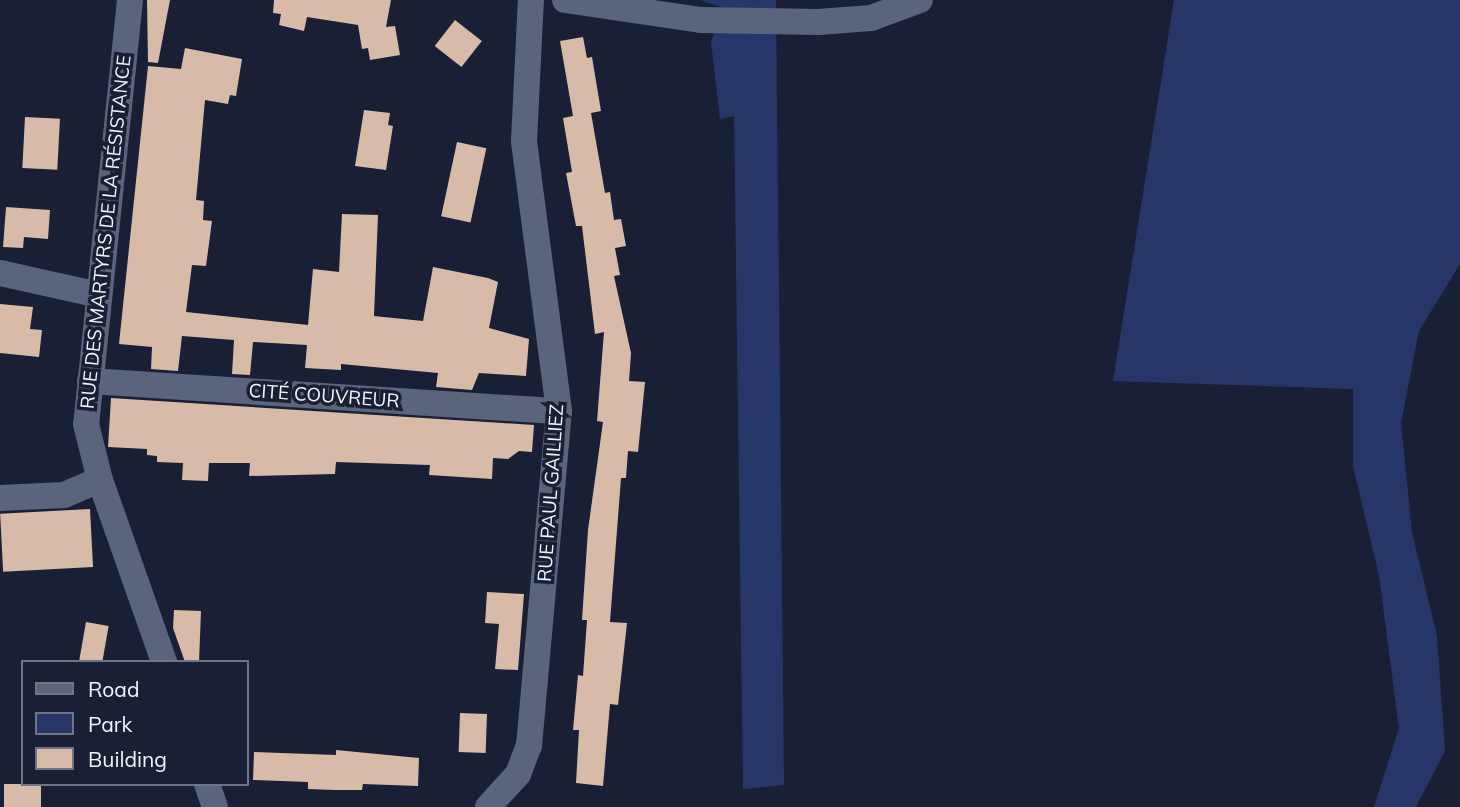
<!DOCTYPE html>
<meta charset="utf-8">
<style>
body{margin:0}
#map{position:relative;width:1460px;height:807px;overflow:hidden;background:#192035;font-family:Mulish,sans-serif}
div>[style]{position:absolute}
.green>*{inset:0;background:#273668}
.building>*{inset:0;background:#d7bba8;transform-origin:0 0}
.street>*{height:26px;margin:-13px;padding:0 13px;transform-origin:13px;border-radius:13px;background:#5a647d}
span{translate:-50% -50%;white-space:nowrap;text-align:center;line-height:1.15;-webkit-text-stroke:7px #192035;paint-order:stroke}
.street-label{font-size:19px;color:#f1f4fd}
.legend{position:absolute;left:21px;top:660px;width:228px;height:126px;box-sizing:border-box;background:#192035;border:2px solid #6f7585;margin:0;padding:9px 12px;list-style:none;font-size:21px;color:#f1f4fd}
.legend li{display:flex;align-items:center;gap:14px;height:35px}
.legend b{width:35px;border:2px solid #6f7585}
</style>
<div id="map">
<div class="green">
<i style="clip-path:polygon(700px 0,776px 0,784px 785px,743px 789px,734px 116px,720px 119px,711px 42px,724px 8px)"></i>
<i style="clip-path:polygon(1174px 0,1460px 0,1460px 264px,1419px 331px,1401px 423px,1412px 532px,1437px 636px,1445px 751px,1416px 807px,1374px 807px,1399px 728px,1379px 576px,1353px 466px,1353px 389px,1113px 381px)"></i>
</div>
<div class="building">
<i style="clip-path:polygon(147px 0,170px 0,158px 63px,148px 62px)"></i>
<i style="clip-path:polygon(274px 0,391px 0,386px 27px,395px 26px,400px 55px,370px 60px,368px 48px,362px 49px,358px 25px,307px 17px,304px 31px,279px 25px,281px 14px,273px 13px)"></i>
<i style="left:455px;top:20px;width:34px;height:33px;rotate:38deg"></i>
<i style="clip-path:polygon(583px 37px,587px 58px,592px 57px,601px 111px,591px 113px,605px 193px,610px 192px,614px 220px,621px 219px,626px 246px,615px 248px,620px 275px,614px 276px,631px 353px,629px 381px,645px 382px,638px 452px,628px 451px,626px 478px,621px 478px,610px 622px,627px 623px,618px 705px,610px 704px,603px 786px,576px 783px,579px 730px,573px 730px,578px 675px,583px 676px,587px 620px,582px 620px,588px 530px,603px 422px,597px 421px,604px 332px,595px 334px,582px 226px,576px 226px,566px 173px,572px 172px,563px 118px,573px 116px,560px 41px)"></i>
<i style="clip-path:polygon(185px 48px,242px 59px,236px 96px,230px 95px,228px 104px,205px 100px,196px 200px,204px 201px,203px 220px,212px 221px,206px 266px,192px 265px,186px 312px,308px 325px,313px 269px,339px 272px,342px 214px,378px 215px,374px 316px,423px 321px,433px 267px,488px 278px,498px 282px,489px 328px,529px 339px,526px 376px,479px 373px,472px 390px,436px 387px,438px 373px,341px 364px,341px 370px,305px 368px,307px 345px,253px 342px,250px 375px,232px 374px,234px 340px,182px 336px,178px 371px,151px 369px,152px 347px,119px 344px,148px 66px,181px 69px)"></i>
<i style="clip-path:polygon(364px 110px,390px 113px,388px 125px,393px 126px,386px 170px,355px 166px)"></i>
<i style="left:25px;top:117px;width:35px;height:51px;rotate:3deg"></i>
<i style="left:457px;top:142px;width:30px;height:76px;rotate:12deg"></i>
<i style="clip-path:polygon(6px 207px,50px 210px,48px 239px,24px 237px,23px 248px,3px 247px)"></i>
<i style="clip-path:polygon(0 304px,33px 307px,30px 329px,42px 330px,39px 357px,0 353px)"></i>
<i style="clip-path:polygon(111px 398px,534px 425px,532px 452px,519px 451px,508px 459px,493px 458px,492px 479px,429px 475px,430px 465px,336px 462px,335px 474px,249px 476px,250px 463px,209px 463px,208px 481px,182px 480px,183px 463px,157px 462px,157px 456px,147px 455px,147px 449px,108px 447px)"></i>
<i style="left:90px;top:509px;width:58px;height:90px;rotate:87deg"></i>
<i style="clip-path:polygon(487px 592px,524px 594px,518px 670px,495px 669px,499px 624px,485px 623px)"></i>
<i style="clip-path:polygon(174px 610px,201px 611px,199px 662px,185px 662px,173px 628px)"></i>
<i style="left:86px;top:622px;width:23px;height:40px;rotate:10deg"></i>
<i style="left:460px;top:713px;width:27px;height:39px;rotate:2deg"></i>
<i style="clip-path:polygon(336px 750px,419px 758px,418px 786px,363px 784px,362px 790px,335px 790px,308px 789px,308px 782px,253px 780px,254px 752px,336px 755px)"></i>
<i style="left:4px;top:784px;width:37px;height:23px"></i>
</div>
<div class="street">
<i style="left:130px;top:0;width:426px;rotate:95.9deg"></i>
<i style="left:86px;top:424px;width:58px;rotate:76deg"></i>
<i style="left:100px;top:480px;width:193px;rotate:70.6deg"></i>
<i style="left:565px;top:0;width:137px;rotate:8.4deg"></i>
<i style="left:701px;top:20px;width:117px;rotate:1deg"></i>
<i style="left:818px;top:22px;width:53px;rotate:-4.3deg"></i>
<i style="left:871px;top:18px;width:52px;rotate:-20.2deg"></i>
<i style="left:0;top:273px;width:101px;rotate:12.5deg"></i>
<i style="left:90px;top:381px;width:470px;rotate:3.7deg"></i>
<i style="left:0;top:498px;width:64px;rotate:-2.7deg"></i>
<i style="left:64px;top:495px;width:39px;rotate:-23deg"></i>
<i style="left:207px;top:784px;width:24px;rotate:71deg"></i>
<i style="left:488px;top:807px;width:45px;rotate:-47.7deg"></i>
<i style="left:518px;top:774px;width:30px;rotate:-69deg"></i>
<i style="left:529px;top:746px;width:336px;rotate:-84.9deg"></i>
<i style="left:559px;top:411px;width:272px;rotate:-97.4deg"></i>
<i style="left:524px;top:141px;width:141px;rotate:-87.2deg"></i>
</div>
<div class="street-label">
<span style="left:106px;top:232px;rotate:-84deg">RUE DES MARTYRS DE LA RÉSISTANCE</span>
<span style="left:324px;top:396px;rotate:4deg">CITÉ COUVREUR</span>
<span style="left:551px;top:493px;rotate:-86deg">RUE PAUL GAILLIEZ</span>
</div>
<ul class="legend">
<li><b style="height:9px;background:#5a647d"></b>Road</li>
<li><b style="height:19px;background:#273668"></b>Park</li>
<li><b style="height:19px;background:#d7bba8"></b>Building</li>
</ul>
</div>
